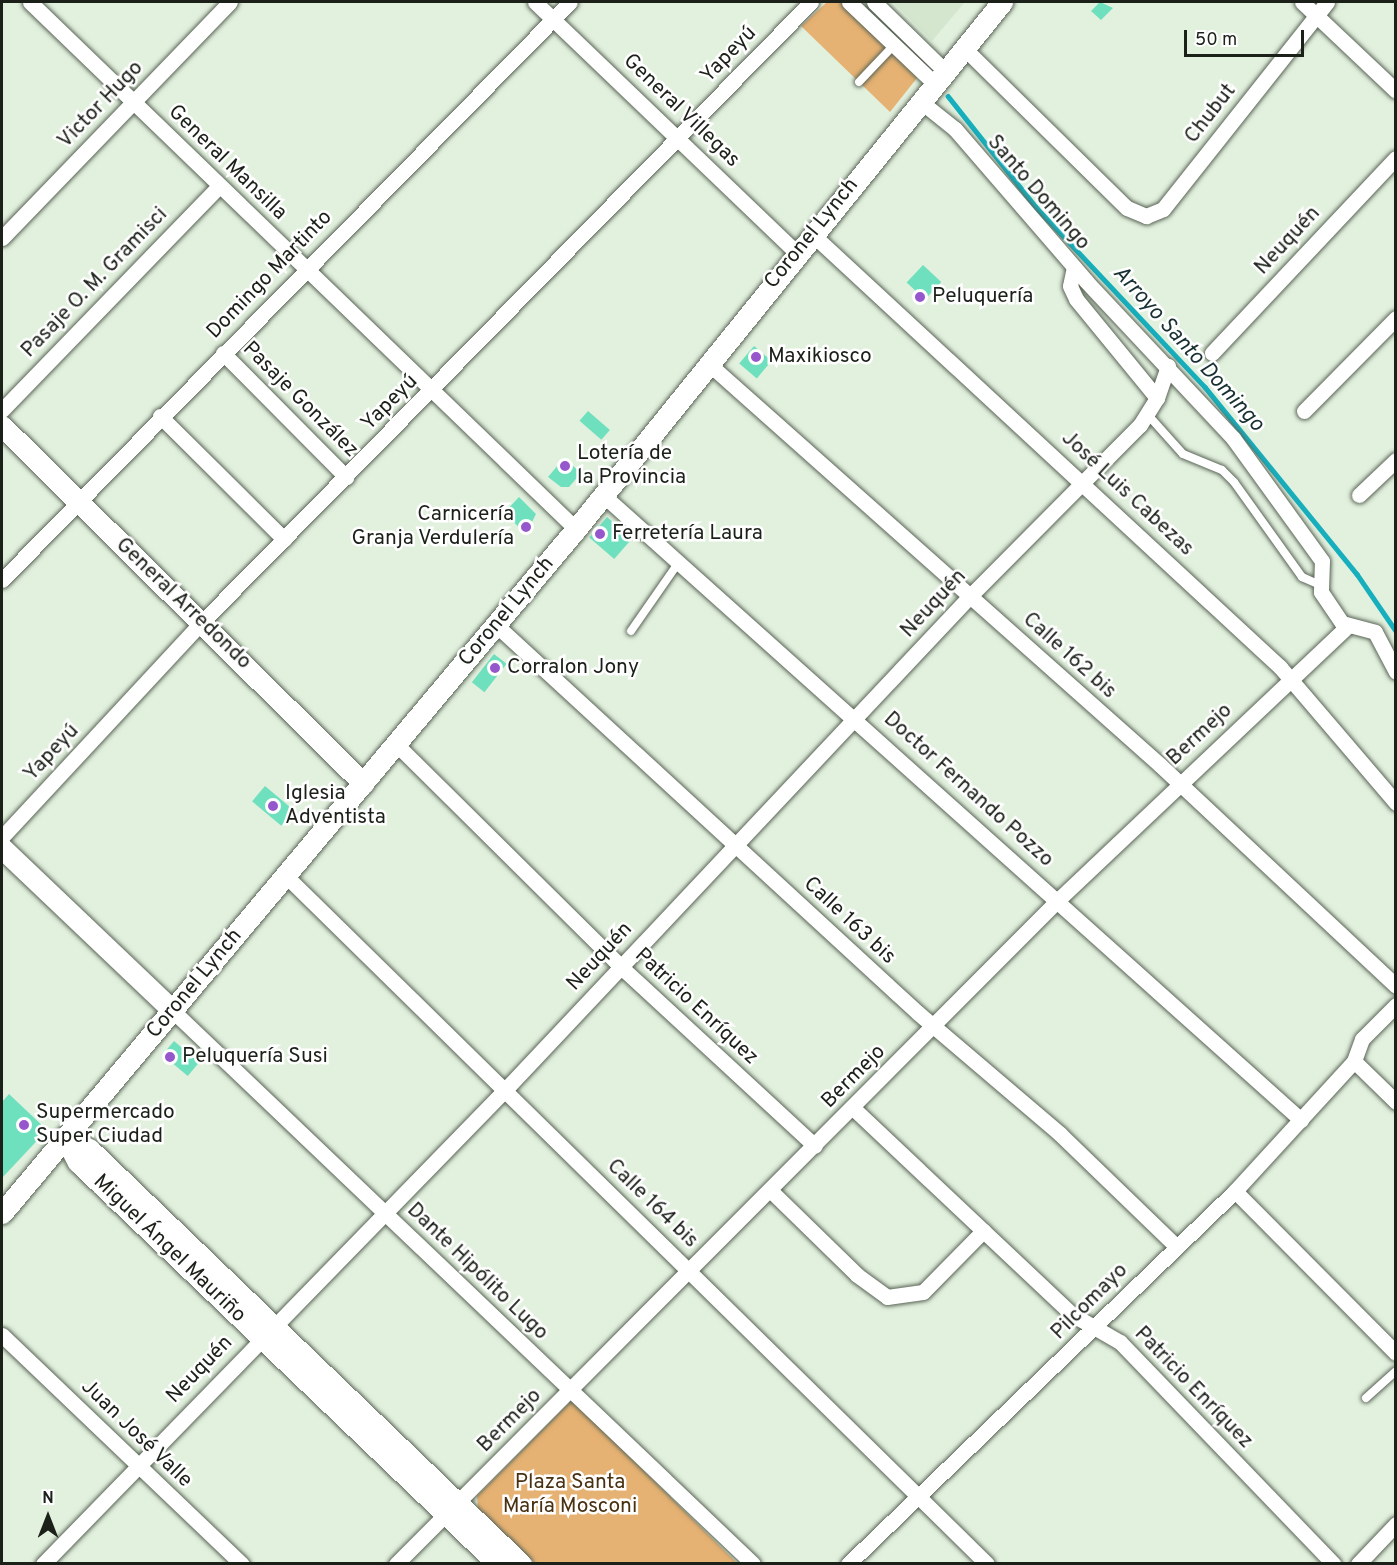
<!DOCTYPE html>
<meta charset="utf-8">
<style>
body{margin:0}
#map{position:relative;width:1397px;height:1565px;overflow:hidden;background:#e2f0de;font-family:Overpass,sans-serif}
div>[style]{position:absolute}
.built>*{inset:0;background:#d4e6ce}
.green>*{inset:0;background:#e6b273}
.stream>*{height:4.5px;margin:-2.25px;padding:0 2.25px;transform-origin:2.25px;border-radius:2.25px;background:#17afbd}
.building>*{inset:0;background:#6fe0be;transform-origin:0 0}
.roads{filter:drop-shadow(0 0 2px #596455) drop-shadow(0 0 2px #596455)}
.lane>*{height:8px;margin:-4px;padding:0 4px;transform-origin:4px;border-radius:4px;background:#fff}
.street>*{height:15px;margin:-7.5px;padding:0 7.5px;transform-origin:7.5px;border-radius:7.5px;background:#fff}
.secondary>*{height:21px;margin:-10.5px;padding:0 10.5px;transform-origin:10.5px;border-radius:10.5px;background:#fff}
.dots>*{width:16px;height:16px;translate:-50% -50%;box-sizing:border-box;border:3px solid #fff;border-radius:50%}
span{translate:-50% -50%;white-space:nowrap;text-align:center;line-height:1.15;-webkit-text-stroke:5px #fff;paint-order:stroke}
.street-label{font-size:21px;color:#1b2019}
.poi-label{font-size:21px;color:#1b2019}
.left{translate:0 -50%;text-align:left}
.right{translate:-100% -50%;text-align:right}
.park-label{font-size:21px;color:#483010}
.water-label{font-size:22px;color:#193033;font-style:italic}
.frame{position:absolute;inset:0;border:3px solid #1b2019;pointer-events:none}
.north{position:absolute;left:18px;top:1487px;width:60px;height:60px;-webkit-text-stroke:4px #fff;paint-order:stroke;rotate:0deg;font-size:16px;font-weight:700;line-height:24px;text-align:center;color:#1b2019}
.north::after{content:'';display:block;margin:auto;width:21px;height:27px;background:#1b2019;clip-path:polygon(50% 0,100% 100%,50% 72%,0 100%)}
.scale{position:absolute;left:1184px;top:30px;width:120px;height:27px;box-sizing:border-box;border:3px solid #1b2019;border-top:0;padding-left:8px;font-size:18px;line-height:21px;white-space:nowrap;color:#1b2019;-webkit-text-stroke:4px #fff;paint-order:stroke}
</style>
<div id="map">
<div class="built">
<i style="clip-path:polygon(893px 2px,965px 2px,932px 41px)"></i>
</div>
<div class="green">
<i style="clip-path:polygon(827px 2px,841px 2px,917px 78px,890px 112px,801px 26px)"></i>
<i style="clip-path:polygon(570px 1402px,575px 1403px,737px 1563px,535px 1563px,478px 1508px,477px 1496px)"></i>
</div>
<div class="stream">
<i style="left:948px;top:96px;width:142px;rotate:51.6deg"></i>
<i style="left:1036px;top:207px;width:247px;rotate:46.8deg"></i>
<i style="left:1205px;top:387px;width:241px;rotate:50.9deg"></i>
<i style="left:1357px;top:574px;width:69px;rotate:55.6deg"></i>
</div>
<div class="building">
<i style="clip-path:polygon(1100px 2px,1113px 8px,1101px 20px,1091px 11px)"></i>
<i style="left:923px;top:265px;width:25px;height:24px;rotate:43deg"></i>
<i style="left:754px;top:346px;width:23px;height:23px;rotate:40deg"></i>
<i style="left:588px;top:411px;width:29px;height:13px;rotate:41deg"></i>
<i style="clip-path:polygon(564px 458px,581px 473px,569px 487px,561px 487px,548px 477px)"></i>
<i style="clip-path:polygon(519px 497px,536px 514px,526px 534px,504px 513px)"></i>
<i style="left:607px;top:517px;width:33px;height:27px;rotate:41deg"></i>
<i style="left:494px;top:654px;width:16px;height:36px;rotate:38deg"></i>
<i style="left:265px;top:786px;width:38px;height:20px;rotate:40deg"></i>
<i style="left:174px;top:1041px;width:33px;height:18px;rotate:40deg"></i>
<i style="clip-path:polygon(9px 1094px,47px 1130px,2px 1178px,2px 1102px)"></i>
</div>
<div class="roads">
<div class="lane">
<i style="left:859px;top:82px;width:51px;rotate:-46.6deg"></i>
<i style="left:1148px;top:415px;width:52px;rotate:48.1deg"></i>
<i style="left:1183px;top:454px;width:42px;rotate:22.3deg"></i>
<i style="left:1222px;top:470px;width:17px;rotate:45deg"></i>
<i style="left:1234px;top:482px;width:117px;rotate:54.4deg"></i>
<i style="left:1302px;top:577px;width:20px;rotate:24deg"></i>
<i style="left:631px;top:631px;width:84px;rotate:-55.2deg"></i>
<i style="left:1366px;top:1398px;width:40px;rotate:-42deg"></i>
</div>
<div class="street">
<i style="left:30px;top:2px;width:759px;rotate:43.99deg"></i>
<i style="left:535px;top:2px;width:363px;rotate:43.8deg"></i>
<i style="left:849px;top:2px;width:119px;rotate:43.6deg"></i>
<i style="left:874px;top:2px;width:99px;rotate:44.2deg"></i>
<i style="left:1302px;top:2px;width:129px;rotate:43.4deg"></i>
<i style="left:964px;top:48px;width:228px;rotate:44.5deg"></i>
<i style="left:1127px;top:208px;width:21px;rotate:23deg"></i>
<i style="left:1146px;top:216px;width:18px;rotate:-22deg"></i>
<i style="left:1163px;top:209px;width:264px;rotate:-51.6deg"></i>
<i style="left:920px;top:101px;width:45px;rotate:38.7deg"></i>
<i style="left:955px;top:129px;width:201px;rotate:49.2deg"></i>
<i style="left:1086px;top:281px;width:215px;rotate:46.9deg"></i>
<i style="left:1233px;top:438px;width:152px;rotate:54.1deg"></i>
<i style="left:1322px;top:561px;width:31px;rotate:92deg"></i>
<i style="left:1321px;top:592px;width:37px;rotate:56deg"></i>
<i style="left:1342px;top:623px;width:34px;rotate:15deg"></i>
<i style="left:1375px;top:632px;width:45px;rotate:62.3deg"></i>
<i style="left:812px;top:234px;width:638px;rotate:42.78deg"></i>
<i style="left:1280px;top:667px;width:179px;rotate:49.5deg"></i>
<i style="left:2px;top:238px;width:328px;rotate:-46deg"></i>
<i style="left:1074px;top:267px;width:19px;rotate:102deg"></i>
<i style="left:1070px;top:286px;width:14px;rotate:65deg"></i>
<i style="left:1076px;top:299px;width:128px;rotate:50.7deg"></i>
<i style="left:223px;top:353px;width:175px;rotate:45.2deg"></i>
<i style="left:1212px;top:353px;width:268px;rotate:-46.7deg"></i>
<i style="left:709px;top:364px;width:603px;rotate:41.64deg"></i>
<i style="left:1160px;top:765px;width:323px;rotate:43.1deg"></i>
<i style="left:2px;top:410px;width:312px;rotate:-45.9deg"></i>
<i style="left:1304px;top:411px;width:131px;rotate:-45.3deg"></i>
<i style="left:160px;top:416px;width:175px;rotate:44.8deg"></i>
<i style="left:603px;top:495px;width:937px;rotate:41.84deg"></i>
<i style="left:1359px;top:495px;width:51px;rotate:-43.4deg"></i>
<i style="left:2px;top:580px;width:810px;rotate:-45.5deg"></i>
<i style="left:496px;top:625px;width:573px;rotate:42.6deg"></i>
<i style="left:918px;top:1013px;width:187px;rotate:40.4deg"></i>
<i style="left:1060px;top:1134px;width:161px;rotate:44deg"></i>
<i style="left:396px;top:744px;width:315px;rotate:44.7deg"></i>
<i style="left:620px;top:966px;width:265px;rotate:42.7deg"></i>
<i style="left:2px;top:837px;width:294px;rotate:-47.1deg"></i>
<i style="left:202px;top:622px;width:869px;rotate:-45.51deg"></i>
<i style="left:286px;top:876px;width:982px;rotate:44.46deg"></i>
<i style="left:1396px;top:1005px;width:48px;rotate:135deg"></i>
<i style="left:1362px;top:1039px;width:23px;rotate:110deg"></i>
<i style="left:1354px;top:1061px;width:59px;rotate:44.3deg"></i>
<i style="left:173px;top:1011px;width:801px;rotate:43.63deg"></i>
<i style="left:853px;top:1108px;width:302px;rotate:43.3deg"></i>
<i style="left:1073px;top:1315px;width:54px;rotate:29.9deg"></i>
<i style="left:1120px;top:1342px;width:308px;rotate:46.1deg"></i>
<i style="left:770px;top:1190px;width:122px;rotate:44.3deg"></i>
<i style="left:857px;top:1275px;width:37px;rotate:36deg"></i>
<i style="left:887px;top:1297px;width:36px;rotate:-8deg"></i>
<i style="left:923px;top:1292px;width:86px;rotate:-45.5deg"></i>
<i style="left:1235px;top:1191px;width:228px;rotate:45.2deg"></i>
<i style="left:2px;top:1335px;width:332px;rotate:43.7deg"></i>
<i style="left:43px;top:1564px;width:660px;rotate:-45.74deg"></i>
<i style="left:504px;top:1091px;width:680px;rotate:-46.73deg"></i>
<i style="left:970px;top:596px;width:241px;rotate:-45.2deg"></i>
<i style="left:1140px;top:425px;width:32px;rotate:-58deg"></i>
<i style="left:1157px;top:398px;width:34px;rotate:-71deg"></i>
<i style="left:396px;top:1564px;width:939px;rotate:-45.09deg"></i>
<i style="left:1059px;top:899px;width:396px;rotate:-43.4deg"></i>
<i style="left:848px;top:1564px;width:537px;rotate:-43.94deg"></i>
<i style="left:1235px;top:1191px;width:176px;rotate:-47.5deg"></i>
<i style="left:1358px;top:1564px;width:55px;rotate:-46.5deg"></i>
</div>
<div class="secondary">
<i style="left:2px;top:426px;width:508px;rotate:44.68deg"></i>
<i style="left:2px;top:848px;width:236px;rotate:43.6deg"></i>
<i style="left:65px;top:1137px;width:28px;rotate:27deg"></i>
<i style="left:90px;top:1150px;width:598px;rotate:43.85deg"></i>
<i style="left:65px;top:1137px;width:28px;rotate:63deg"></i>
<i style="left:78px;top:1162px;width:581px;rotate:43.75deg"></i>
<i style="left:2px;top:1213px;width:893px;rotate:-50deg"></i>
<i style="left:576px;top:529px;width:678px;rotate:-51.05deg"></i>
</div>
</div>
<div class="dots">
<i style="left:920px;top:297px;background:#9656cc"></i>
<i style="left:756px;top:357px;background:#9656cc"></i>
<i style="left:565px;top:466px;background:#9656cc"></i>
<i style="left:526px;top:527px;background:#9656cc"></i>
<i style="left:600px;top:534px;background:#9656cc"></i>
<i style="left:495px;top:668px;background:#9656cc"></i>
<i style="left:273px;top:806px;background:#9656cc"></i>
<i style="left:170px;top:1057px;background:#9656cc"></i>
<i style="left:24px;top:1125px;background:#9656cc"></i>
</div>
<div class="street-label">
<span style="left:729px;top:55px;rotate:-46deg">Yapeyú</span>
<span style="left:101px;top:105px;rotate:-46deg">Victor Hugo</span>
<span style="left:681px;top:111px;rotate:44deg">General Villegas</span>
<span style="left:1211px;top:114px;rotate:-52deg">Chubut</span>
<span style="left:227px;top:163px;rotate:44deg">General Mansilla</span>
<span style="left:1038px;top:193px;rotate:49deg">Santo Domingo</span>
<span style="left:812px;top:234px;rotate:-51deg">Coronel Lynch</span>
<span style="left:1288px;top:241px;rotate:-47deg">Neuquén</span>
<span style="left:270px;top:275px;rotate:-46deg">Domingo Martinto</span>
<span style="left:95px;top:283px;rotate:-46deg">Pasaje O. M. Gramisci</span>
<span style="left:300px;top:400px;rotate:45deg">Pasaje González</span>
<span style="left:390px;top:403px;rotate:-45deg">Yapeyú</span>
<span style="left:1127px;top:494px;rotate:43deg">José Luis Cabezas</span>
<span style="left:183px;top:604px;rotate:44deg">General Arredondo</span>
<span style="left:934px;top:604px;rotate:-47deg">Neuquén</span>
<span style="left:507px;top:612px;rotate:-50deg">Coronel Lynch</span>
<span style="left:1069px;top:656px;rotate:42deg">Calle 162 bis</span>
<span style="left:1200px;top:735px;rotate:-43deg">Bermejo</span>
<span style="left:52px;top:753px;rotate:-47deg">Yapeyú</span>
<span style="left:968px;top:790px;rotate:42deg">Doctor Fernando Pozzo</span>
<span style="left:849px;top:921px;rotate:43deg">Calle 163 bis</span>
<span style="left:600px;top:957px;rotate:-47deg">Neuquén</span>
<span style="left:195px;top:984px;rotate:-50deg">Coronel Lynch</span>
<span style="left:696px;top:1007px;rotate:43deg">Patricio Enríquez</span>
<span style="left:854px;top:1077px;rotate:-45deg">Bermejo</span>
<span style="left:652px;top:1204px;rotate:44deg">Calle 164 bis</span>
<span style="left:169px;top:1249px;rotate:44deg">Miguel Ángel Mauriño</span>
<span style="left:477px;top:1272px;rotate:44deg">Dante Hipólito Lugo</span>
<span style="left:1090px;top:1302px;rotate:-45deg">Pilcomayo</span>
<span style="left:200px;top:1370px;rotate:-46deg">Neuquén</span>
<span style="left:1193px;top:1388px;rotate:46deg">Patricio Enríquez</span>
<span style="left:510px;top:1421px;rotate:-45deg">Bermejo</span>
<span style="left:136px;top:1434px;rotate:44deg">Juan José Valle</span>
</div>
<div class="poi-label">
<span class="left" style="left:932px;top:297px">Peluquería</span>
<span class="left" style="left:768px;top:357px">Maxikiosco</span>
<span class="left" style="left:577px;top:466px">Lotería de<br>la Provincia</span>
<span class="right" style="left:514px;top:527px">Carnicería<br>Granja Verdulería</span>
<span class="left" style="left:612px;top:534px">Ferretería Laura</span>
<span class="left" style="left:507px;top:668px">Corralon Jony</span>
<span class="left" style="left:285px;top:806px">Iglesia<br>Adventista</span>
<span class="left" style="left:182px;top:1057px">Peluquería Susi</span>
<span class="left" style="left:36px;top:1125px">Supermercado<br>Super Ciudad</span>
</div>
<div class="park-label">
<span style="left:570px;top:1495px">Plaza Santa<br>María Mosconi</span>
</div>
<div class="water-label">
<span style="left:1188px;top:349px;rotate:48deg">Arroyo Santo Domingo</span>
</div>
<div class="frame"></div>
<div class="north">N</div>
<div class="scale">50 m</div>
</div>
